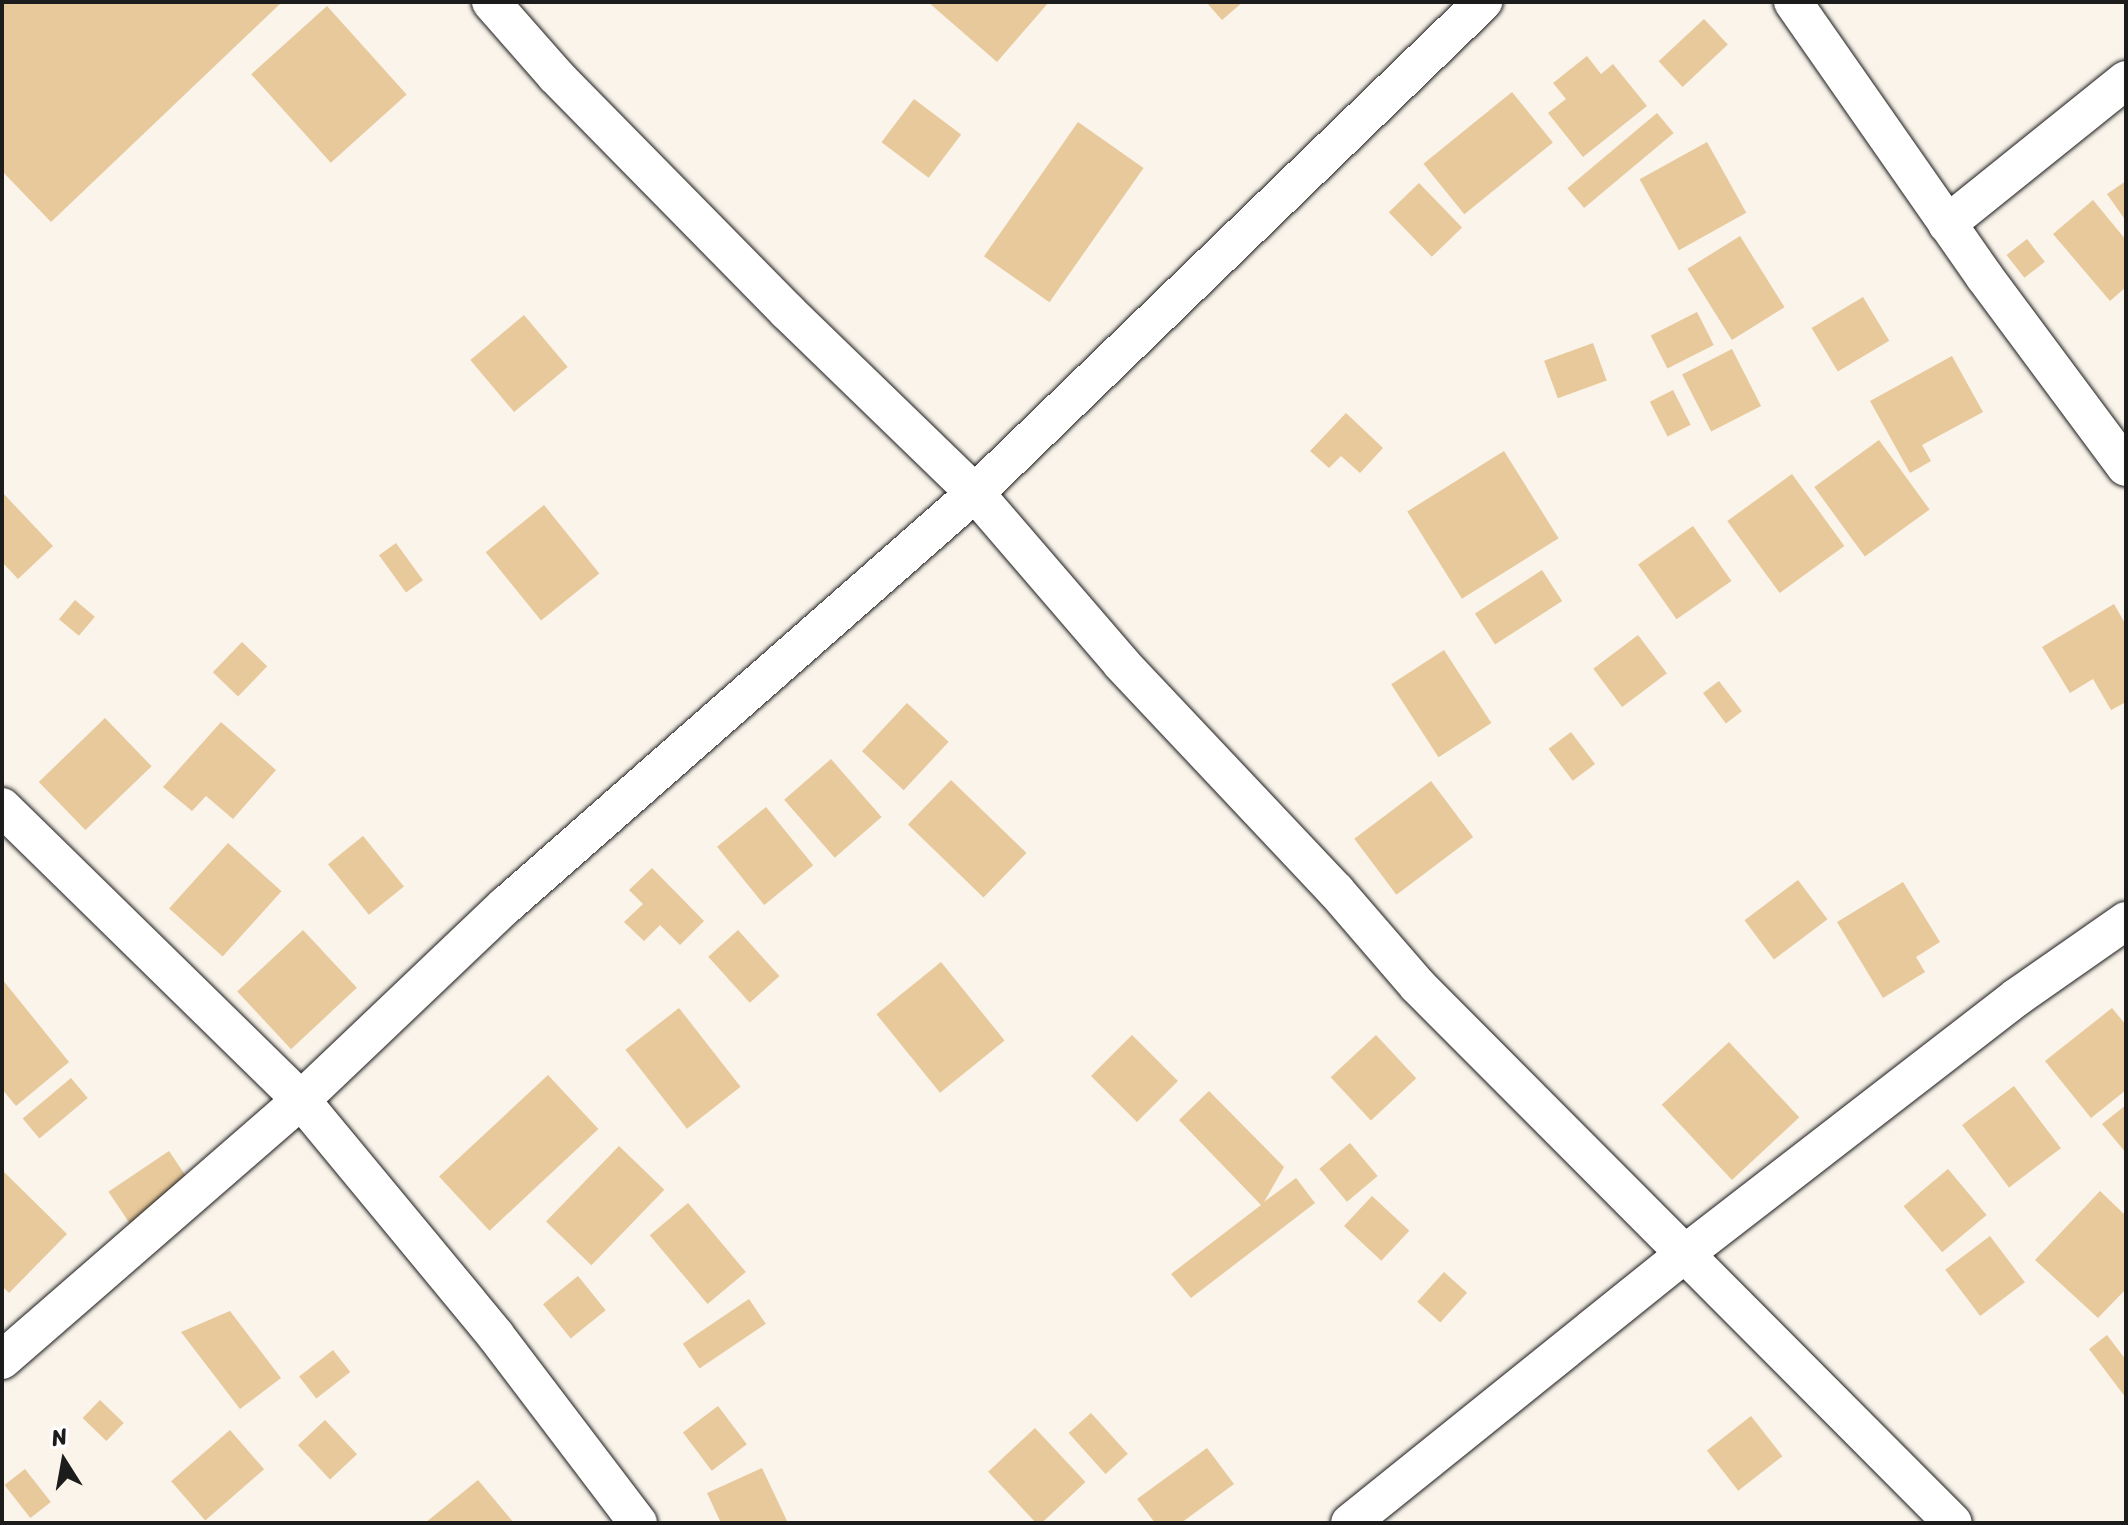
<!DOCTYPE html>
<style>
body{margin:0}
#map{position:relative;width:2128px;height:1525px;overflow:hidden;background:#faf4eb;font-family:Sriracha,sans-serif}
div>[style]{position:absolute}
.building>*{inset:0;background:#e8c99b;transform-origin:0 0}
.roads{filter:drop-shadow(0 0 2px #1c1c1c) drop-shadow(0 0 2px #1c1c1c)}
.street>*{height:38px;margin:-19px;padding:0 19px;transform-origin:19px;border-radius:19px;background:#fff}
span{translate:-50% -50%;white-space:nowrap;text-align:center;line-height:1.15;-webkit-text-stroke:6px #fff;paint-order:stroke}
.frame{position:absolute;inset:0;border:4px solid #1c1c1c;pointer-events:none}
.north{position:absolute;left:24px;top:1421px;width:80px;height:80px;-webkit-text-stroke:6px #fff;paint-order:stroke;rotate:349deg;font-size:22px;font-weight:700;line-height:32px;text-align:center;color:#1c1c1c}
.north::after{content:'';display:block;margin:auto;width:28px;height:36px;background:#1c1c1c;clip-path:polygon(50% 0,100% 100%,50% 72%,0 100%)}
</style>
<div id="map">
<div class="building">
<i style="clip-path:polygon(2px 2px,282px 2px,51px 222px,2px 171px)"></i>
<i style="clip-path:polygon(928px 2px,1049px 2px,997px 62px)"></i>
<i style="clip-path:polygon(1206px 2px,1243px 2px,1222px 20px)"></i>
<i style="left:327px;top:6px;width:119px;height:102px;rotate:48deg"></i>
<i style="left:1704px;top:19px;width:35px;height:62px;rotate:47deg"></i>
<i style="clip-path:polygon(1587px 56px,1601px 74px,1613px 64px,1647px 106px,1583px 157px,1548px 113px,1566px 99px,1553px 83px)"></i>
<i style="left:1512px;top:92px;width:65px;height:114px;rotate:51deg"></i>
<i style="left:914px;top:99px;width:59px;height:54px;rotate:37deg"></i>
<i style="left:1657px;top:113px;width:26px;height:117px;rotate:50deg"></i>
<i style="left:1078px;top:122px;width:80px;height:164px;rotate:35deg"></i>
<i style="left:1707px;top:142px;width:81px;height:77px;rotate:61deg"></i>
<i style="clip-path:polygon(2126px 181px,2126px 221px,2107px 194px)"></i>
<i style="left:1419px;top:183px;width:62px;height:42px;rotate:46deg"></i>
<i style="clip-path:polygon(2093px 200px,2126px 240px,2126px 287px,2110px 301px,2053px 234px)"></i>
<i style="left:1740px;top:236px;width:84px;height:62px;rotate:58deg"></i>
<i style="left:2027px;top:239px;width:29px;height:26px;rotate:52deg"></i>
<i style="left:1863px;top:297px;width:51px;height:60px;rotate:59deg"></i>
<i style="left:1697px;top:312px;width:37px;height:52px;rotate:63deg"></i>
<i style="left:524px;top:315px;width:68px;height:70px;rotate:50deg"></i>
<i style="left:1593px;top:343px;width:40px;height:52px;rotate:70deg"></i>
<i style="left:1732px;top:349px;width:64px;height:56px;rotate:63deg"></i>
<i style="clip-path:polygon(1952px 356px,1983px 412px,1922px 445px,1931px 461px,1910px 473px,1870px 401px)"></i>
<i style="left:1673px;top:390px;width:39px;height:26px;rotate:63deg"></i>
<i style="clip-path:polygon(1346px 413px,1383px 448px,1360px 473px,1341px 456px,1329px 468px,1310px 451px)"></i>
<i style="left:1879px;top:440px;width:86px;height:80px;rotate:54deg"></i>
<i style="left:1504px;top:451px;width:103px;height:114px;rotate:58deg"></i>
<i style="left:1792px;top:474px;width:89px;height:80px;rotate:54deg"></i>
<i style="clip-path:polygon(2px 492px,53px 546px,18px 579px,2px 562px)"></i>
<i style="left:544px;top:505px;width:88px;height:75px;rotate:51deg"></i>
<i style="left:1693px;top:526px;width:67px;height:67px;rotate:55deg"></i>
<i style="left:396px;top:543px;width:46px;height:21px;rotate:54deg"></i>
<i style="left:1542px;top:570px;width:37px;height:80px;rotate:57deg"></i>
<i style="left:75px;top:600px;width:26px;height:25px;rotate:40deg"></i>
<i style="clip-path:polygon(2114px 604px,2126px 625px,2126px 702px,2111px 710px,2093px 679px,2070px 693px,2042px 647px)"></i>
<i style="left:1638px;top:635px;width:48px;height:56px;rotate:53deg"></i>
<i style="left:242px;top:642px;width:35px;height:42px;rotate:44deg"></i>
<i style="left:1444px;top:650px;width:87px;height:63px;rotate:57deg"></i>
<i style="left:1719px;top:681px;width:38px;height:20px;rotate:53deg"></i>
<i style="left:907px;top:703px;width:57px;height:66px;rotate:43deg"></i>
<i style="left:105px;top:718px;width:67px;height:92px;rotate:46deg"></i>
<i style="clip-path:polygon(221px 722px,276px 770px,233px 819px,206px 796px,192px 811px,163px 787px)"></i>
<i style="left:1571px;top:732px;width:40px;height:28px;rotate:53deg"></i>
<i style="left:831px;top:759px;width:77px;height:62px;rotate:49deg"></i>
<i style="left:951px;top:780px;width:105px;height:62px;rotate:44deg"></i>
<i style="left:1431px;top:781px;width:70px;height:96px;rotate:53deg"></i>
<i style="left:766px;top:807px;width:75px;height:63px;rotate:51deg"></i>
<i style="left:363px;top:836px;width:65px;height:45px;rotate:51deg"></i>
<i style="left:228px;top:843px;width:72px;height:88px;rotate:42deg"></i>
<i style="clip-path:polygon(652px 868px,704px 921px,680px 945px,660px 925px,644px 941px,624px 922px,643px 904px,629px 890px)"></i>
<i style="left:1798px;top:880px;width:49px;height:67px;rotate:53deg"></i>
<i style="clip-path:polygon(1903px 882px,1940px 942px,1916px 957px,1925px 972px,1883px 998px,1837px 922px)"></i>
<i style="left:303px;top:930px;width:79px;height:90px;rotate:47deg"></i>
<i style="left:738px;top:930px;width:62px;height:40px;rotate:48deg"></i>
<i style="left:941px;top:962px;width:101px;height:83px;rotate:51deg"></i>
<i style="clip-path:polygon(2px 979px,69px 1062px,16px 1106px,2px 1089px)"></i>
<i style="left:679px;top:1008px;width:100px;height:68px;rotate:52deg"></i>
<i style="clip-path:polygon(2112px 1008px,2126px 1025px,2126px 1090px,2091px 1118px,2045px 1061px)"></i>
<i style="left:1132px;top:1035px;width:65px;height:58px;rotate:45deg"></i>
<i style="left:1376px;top:1035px;width:59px;height:62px;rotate:47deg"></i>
<i style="left:1729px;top:1042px;width:103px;height:92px;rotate:47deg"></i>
<i style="left:548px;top:1075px;width:74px;height:149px;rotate:47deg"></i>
<i style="left:71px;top:1078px;width:26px;height:63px;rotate:50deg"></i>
<i style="left:2014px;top:1086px;width:78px;height:65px;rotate:53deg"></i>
<i style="clip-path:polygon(1209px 1091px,1284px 1167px,1264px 1202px,1296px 1178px,1315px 1203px,1191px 1298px,1171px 1274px,1261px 1205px,1179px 1120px)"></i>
<i style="clip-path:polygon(2126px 1105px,2126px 1153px,2102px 1124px)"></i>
<i style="left:1350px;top:1143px;width:43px;height:40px;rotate:50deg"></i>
<i style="left:619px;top:1146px;width:63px;height:105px;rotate:44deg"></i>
<i style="left:169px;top:1151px;width:42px;height:73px;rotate:56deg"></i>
<i style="left:1948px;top:1169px;width:60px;height:58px;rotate:50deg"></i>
<i style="clip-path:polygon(2px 1170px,67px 1234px,9px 1293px,2px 1286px)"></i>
<i style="clip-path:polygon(2100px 1191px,2126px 1216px,2126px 1289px,2098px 1318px,2035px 1260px)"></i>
<i style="left:1372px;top:1196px;width:51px;height:41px;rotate:43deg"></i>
<i style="left:688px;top:1203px;width:90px;height:50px;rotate:50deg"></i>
<i style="left:1990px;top:1236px;width:58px;height:56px;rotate:53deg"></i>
<i style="left:1444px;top:1272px;width:31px;height:40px;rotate:42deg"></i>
<i style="left:578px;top:1276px;width:44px;height:45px;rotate:51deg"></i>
<i style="left:749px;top:1299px;width:30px;height:80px;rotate:56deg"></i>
<i style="clip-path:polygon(230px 1311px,281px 1378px,240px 1409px,181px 1332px)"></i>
<i style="clip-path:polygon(2107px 1335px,2126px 1360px,2126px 1398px,2089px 1349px)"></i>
<i style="left:333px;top:1350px;width:28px;height:43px;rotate:52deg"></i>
<i style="left:100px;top:1400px;width:33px;height:25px;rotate:44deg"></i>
<i style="left:718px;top:1406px;width:48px;height:44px;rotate:53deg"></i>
<i style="left:1091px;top:1413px;width:55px;height:30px;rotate:48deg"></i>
<i style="left:1751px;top:1416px;width:51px;height:56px;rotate:52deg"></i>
<i style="left:325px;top:1420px;width:47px;height:37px;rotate:47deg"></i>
<i style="left:1035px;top:1428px;width:74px;height:64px;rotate:47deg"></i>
<i style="left:230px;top:1430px;width:52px;height:78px;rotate:49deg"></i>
<i style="clip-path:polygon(1207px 1448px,1234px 1484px,1181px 1523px,1155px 1523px,1137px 1499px)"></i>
<i style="clip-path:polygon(762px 1468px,788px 1523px,721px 1523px,707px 1493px)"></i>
<i style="left:25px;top:1469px;width:42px;height:26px;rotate:52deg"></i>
<i style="clip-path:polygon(478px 1480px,514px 1523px,425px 1523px)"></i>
</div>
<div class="roads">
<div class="street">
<i style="left:491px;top:2px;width:98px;rotate:48.7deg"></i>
<i style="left:556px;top:76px;width:330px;rotate:45.5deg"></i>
<i style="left:787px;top:311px;width:262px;rotate:44.1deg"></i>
<i style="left:975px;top:493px;width:224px;rotate:49.3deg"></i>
<i style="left:1121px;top:663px;width:313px;rotate:46.7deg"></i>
<i style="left:1336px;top:891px;width:124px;rotate:49.2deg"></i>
<i style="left:1417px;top:985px;width:759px;rotate:45.11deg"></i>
<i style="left:1793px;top:2px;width:334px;rotate:55.1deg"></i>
<i style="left:1984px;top:276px;width:238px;rotate:53.4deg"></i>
<i style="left:1947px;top:224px;width:230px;rotate:-38.8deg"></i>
<i style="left:2px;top:807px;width:419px;rotate:44.4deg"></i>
<i style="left:301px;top:1100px;width:306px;rotate:50.4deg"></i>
<i style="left:496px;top:1336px;width:235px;rotate:52.8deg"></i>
<i style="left:2px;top:1360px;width:396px;rotate:-41deg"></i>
<i style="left:301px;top:1100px;width:282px;rotate:-43.6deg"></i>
<i style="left:505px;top:906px;width:626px;rotate:-41.31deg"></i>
<i style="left:975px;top:493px;width:707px;rotate:-44.03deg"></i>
<i style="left:1350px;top:1523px;width:426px;rotate:-38.8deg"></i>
<i style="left:1682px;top:1256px;width:423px;rotate:-37.7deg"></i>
<i style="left:2017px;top:997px;width:133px;rotate:-34.9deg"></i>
</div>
</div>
<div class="frame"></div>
<div class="north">N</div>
</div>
